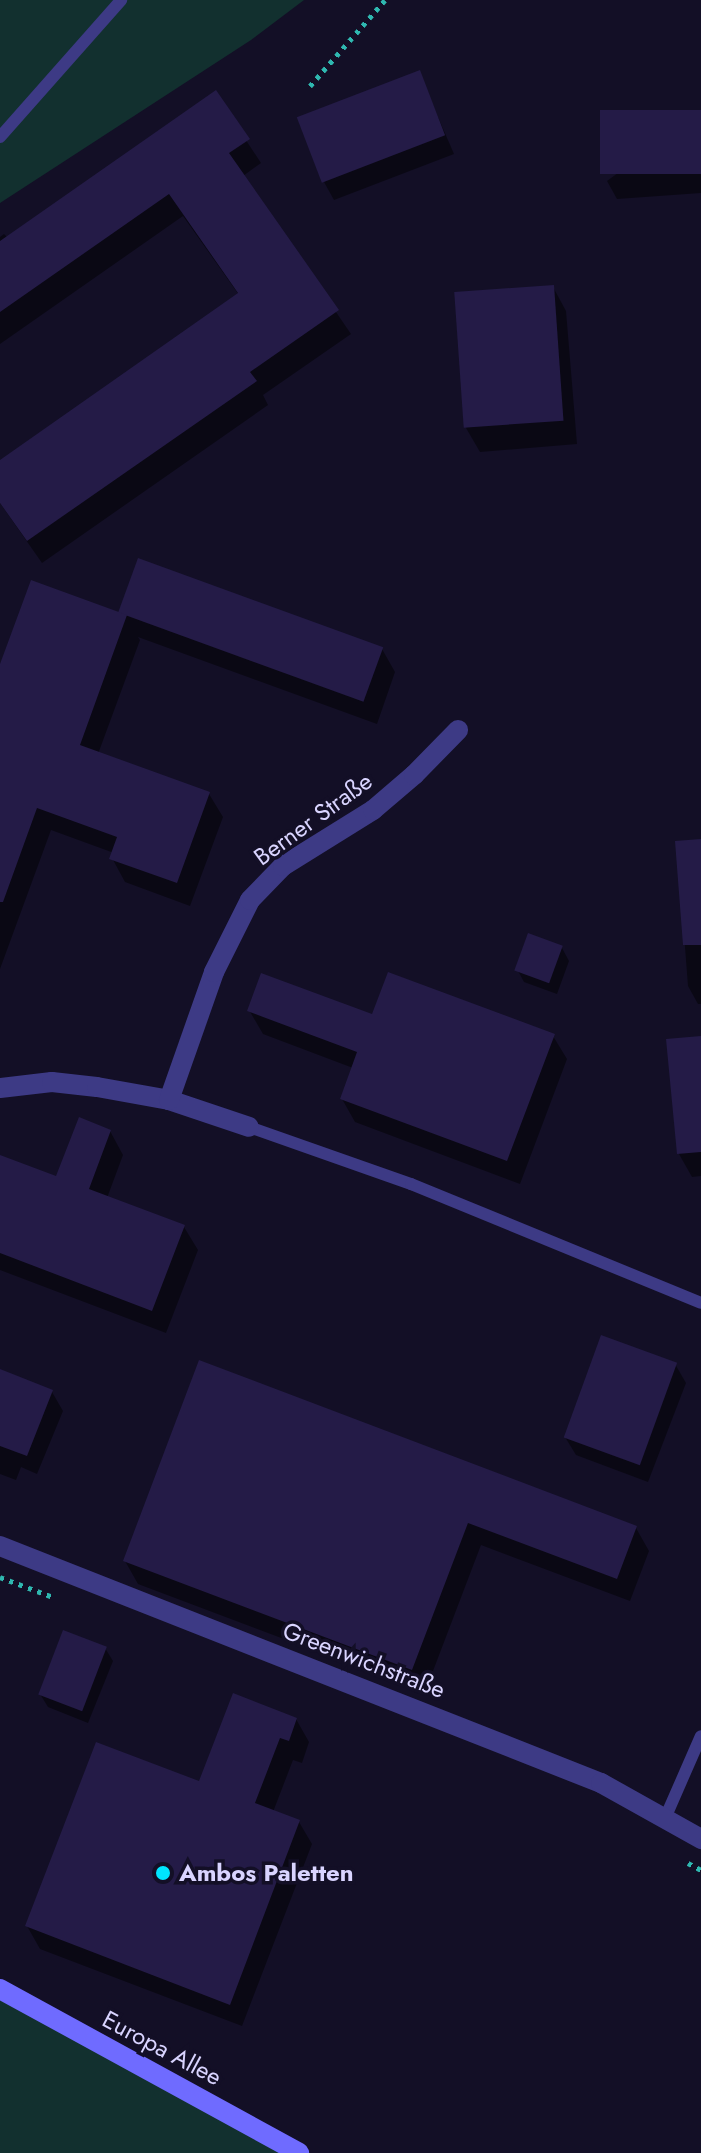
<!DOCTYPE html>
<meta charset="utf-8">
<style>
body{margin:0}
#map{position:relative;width:701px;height:2153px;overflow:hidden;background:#130f26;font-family:Jost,sans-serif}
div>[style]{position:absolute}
.green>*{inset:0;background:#12302f}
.shadow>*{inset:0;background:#0007}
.building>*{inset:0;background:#241b47;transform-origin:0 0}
.path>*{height:5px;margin-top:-2.5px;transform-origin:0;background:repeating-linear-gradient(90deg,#2fb8b0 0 4px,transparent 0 10px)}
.service>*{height:12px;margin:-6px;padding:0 6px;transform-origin:6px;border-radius:6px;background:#3d3a85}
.minor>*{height:20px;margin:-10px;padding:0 10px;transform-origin:10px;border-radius:10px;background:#3d3a85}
.secondary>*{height:20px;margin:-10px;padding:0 10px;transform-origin:10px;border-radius:10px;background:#6f6bff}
.dots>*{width:22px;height:22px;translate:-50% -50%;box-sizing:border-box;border:4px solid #130f26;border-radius:50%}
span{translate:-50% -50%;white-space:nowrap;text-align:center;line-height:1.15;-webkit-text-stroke:7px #130f26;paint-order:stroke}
.street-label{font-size:24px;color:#d9d4ff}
.poi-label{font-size:24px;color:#d9d4ff;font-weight:700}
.left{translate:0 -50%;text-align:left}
</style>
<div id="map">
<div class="green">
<i style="clip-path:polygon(0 0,304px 0,251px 40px,0 203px)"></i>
<i style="clip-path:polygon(0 1989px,299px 2153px,0 2153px)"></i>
</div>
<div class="shadow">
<i style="clip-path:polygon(419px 73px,454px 154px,334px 200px,324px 182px)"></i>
<i style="clip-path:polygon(215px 93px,261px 163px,243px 176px,351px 334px,263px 395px,268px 405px,42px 563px,0 503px,0 462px,239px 295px,183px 216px,0 344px,0 237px,4px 234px,8px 238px)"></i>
<i style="clip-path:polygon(701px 112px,701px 193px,617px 199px,607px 181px)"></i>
<i style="clip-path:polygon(553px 287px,566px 311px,577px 444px,480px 452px,466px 428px)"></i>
<i style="clip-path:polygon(139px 560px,382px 649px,395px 672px,377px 724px,138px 637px,140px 640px,98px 754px,209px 794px,223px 817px,190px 906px,125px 882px,112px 858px,114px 853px,51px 830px,0 969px,0 670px,119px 615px)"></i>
<i style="clip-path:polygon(701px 841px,701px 1004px,698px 1004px,688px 986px,677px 843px)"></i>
<i style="clip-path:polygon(562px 948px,569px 961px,557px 994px,524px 982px,517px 969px)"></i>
<i style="clip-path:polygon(249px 1010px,373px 1017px,553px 1036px,567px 1059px,520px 1184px,355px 1122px,342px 1099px,353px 1068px,263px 1034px)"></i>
<i style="clip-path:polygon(701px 1038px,701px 1176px,692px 1177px,679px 1154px)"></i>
<i style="clip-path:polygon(110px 1131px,123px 1155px,107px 1198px,184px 1227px,198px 1250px,166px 1333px,0 1270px,0 1157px,57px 1178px)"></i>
<i style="clip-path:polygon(200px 1363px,636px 1528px,649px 1551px,630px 1601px,481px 1545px,425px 1692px,138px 1584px,125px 1561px)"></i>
<i style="clip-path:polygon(675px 1364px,686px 1383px,648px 1482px,576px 1455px,565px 1437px)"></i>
<i style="clip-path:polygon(0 1372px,52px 1392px,63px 1411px,37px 1474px,21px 1467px,16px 1480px,0 1474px)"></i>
<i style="clip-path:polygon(105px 1648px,113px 1661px,88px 1723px,48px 1707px,40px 1694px)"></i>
<i style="clip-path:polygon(296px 1719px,309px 1742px,302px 1763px,293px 1760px,273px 1812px,299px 1822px,312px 1844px,242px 2026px,40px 1949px,27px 1926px,200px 1784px)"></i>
</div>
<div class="building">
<i style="left:420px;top:70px;width:70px;height:132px;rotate:69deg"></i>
<i style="clip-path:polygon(216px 90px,250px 139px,229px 153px,339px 310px,250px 372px,257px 381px,27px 541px,0 503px,0 460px,238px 293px,169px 194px,0 312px,0 241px)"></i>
<i style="left:701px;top:110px;width:64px;height:101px;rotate:90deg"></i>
<i style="left:554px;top:285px;width:136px;height:100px;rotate:86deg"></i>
<i style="left:138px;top:558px;width:261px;height:58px;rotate:20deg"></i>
<i style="clip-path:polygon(31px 580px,127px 615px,80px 745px,210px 792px,177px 883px,109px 859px,117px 837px,37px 808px,3px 902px,0 902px,0 664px)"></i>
<i style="clip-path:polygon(701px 839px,701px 945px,683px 945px,675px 841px)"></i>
<i style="left:528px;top:933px;width:37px;height:40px;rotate:20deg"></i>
<i style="clip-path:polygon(388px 972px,555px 1034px,507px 1161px,340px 1099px,357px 1052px,247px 1011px,261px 973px,372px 1014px)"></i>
<i style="clip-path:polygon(701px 1036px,701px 1152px,677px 1154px,666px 1039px)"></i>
<i style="clip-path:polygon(79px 1117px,111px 1130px,89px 1189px,185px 1225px,152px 1311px,0 1253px,0 1155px,56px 1176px)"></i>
<i style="left:601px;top:1335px;width:81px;height:109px;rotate:20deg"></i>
<i style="clip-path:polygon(199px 1360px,637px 1526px,617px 1579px,468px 1523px,412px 1670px,123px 1561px)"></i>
<i style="clip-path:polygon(0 1369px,53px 1390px,27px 1456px,0 1446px)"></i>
<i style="left:63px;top:1630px;width:47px;height:69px;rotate:21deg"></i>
<i style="clip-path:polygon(233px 1693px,297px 1718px,289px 1741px,280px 1738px,255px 1803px,300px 1820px,230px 2005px,25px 1926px,96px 1742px,199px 1781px)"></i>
</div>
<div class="path">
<i style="left:310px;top:86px;width:114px;rotate:-48.9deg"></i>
<i style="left:0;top:1577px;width:57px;rotate:20.7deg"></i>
<i style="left:688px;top:1863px;width:15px;rotate:28deg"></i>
</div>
<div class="service">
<i style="left:0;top:137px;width:183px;rotate:-48.5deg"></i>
<i style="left:249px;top:1127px;width:172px;rotate:19.4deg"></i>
<i style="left:411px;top:1184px;width:313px;rotate:22.3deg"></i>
<i style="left:666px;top:1816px;width:87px;rotate:-66.4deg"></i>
</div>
<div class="minor">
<i style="left:0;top:1088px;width:52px;rotate:-6.6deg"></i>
<i style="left:52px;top:1082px;width:45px;rotate:6.3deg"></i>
<i style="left:97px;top:1087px;width:73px;rotate:10.2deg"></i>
<i style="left:169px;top:1100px;width:84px;rotate:18.6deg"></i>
<i style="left:169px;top:1100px;width:136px;rotate:-70.6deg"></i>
<i style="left:214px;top:972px;width:80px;rotate:-63.4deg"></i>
<i style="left:250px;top:900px;width:47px;rotate:-45.9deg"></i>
<i style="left:283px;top:866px;width:106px;rotate:-31.9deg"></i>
<i style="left:373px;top:810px;width:54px;rotate:-40.5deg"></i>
<i style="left:414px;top:775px;width:63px;rotate:-45.6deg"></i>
<i style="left:0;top:1546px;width:646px;rotate:21.52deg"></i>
<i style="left:601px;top:1783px;width:115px;rotate:29.2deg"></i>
</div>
<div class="secondary">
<i style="left:0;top:1989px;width:341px;rotate:28.7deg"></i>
</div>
<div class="dots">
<i style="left:163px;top:1873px;background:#00e5ff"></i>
</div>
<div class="street-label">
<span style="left:313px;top:819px;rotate:-36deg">Berner Straße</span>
<span style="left:364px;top:1660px;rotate:21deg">Greenwichstraße</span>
<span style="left:162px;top:2048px;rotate:28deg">Europa Allee</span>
</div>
<div class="poi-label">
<span class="left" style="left:179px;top:1873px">Ambos Paletten</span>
</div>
</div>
